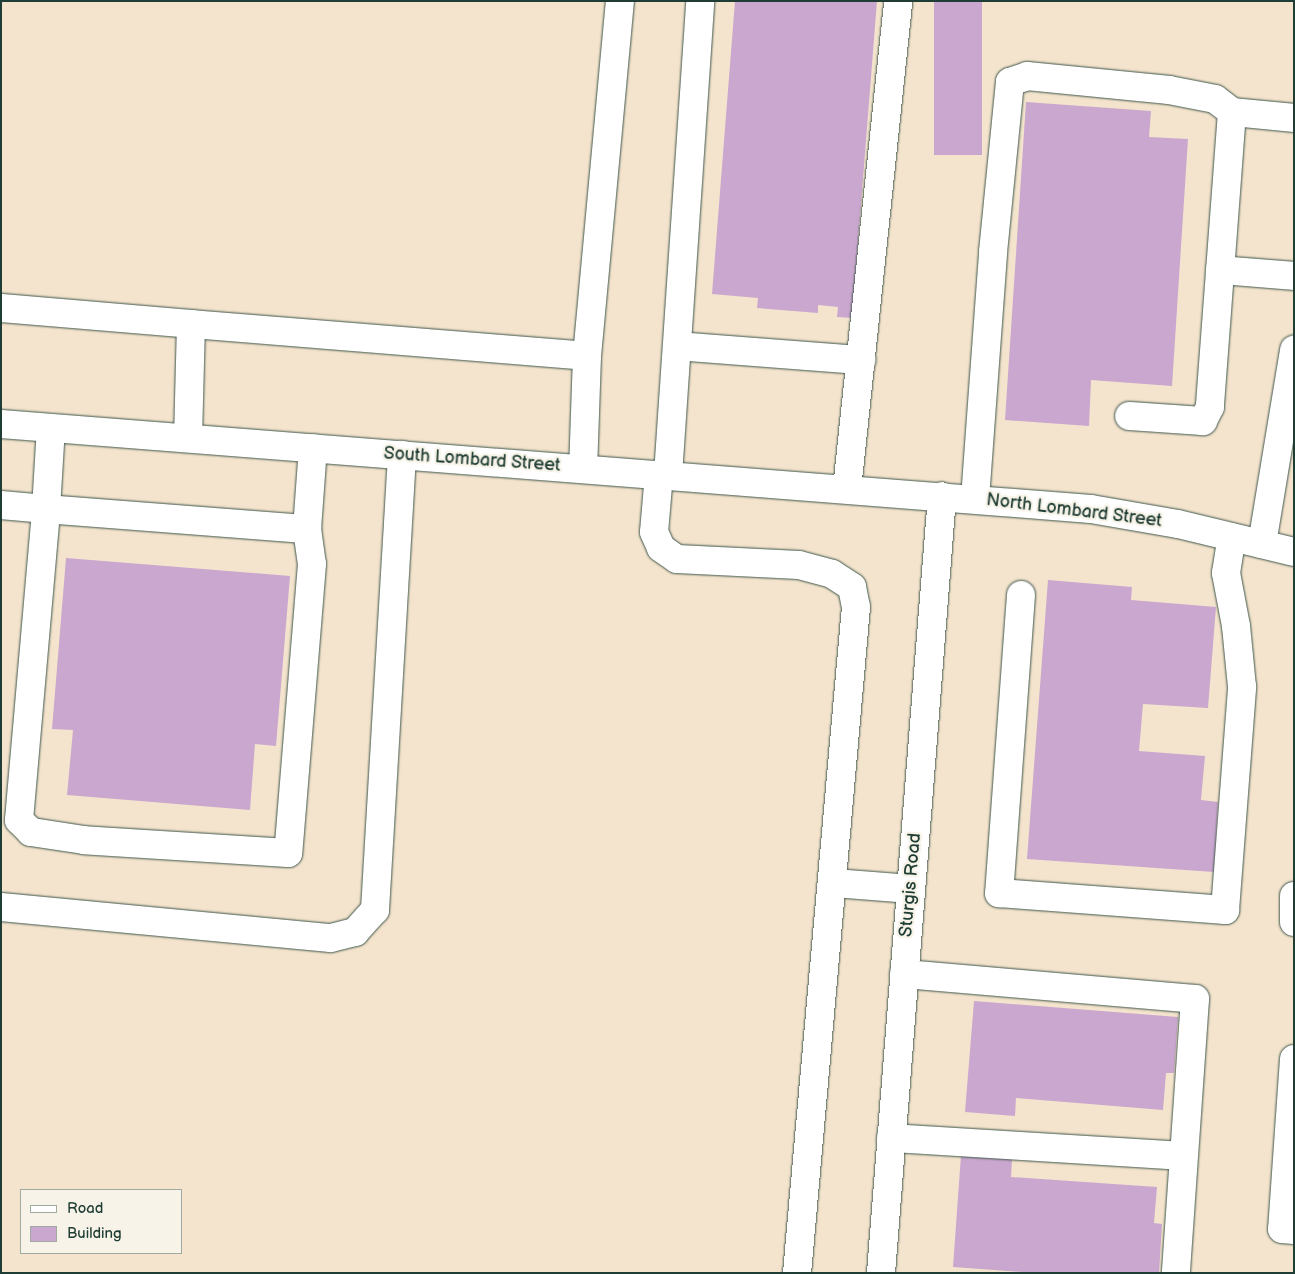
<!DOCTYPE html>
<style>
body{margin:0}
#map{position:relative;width:1295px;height:1274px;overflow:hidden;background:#f4e4cd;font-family:"Balsamiq Sans",sans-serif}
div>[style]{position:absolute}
.building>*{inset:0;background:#caa7cf;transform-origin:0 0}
.roads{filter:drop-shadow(0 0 1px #3f564b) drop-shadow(0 0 1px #3f564b)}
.minor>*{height:28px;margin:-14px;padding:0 14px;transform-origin:14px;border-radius:14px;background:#fff}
span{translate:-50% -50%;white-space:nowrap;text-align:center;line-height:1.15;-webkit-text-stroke:4.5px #f7f3e8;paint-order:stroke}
.street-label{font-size:18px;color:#1f3d34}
.frame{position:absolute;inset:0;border:2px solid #1f3d34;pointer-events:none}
.legend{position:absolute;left:20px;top:1189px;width:162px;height:65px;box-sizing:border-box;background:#f7f3e8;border:1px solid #a1aaa0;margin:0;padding:6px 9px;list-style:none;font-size:15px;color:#1f3d34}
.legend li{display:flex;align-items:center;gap:10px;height:25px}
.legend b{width:25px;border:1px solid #a1aaa0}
</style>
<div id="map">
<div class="building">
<i style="clip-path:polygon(735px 1px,877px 1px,852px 318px,837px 317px,838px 307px,818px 305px,818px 313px,757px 308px,758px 298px,712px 294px)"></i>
<i style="left:934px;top:1px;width:48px;height:154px"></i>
<i style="clip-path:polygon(1026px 102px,1151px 111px,1149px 137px,1188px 139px,1172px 386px,1091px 380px,1089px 426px,1005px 420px)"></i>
<i style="clip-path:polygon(66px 558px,290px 576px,276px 746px,255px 744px,250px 810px,67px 795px,73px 730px,52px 729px)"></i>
<i style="clip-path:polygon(1048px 580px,1132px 587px,1131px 600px,1216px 607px,1208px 708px,1143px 704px,1139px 751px,1205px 756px,1201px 800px,1218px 802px,1214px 872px,1027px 859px)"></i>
<i style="clip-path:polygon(974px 1001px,1178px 1017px,1174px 1073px,1166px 1073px,1163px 1110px,1016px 1098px,1015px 1116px,965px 1112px)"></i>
<i style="clip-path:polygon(961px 1155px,1012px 1159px,1011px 1177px,1157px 1187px,1154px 1223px,1162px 1224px,1159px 1273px,1037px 1273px,953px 1267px)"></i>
</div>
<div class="roads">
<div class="minor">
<i style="left:1232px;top:112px;width:62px;rotate:5.5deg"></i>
<i style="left:1220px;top:270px;width:74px;rotate:4.6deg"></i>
<i style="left:1px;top:308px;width:191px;rotate:4.8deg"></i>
<i style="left:191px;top:324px;width:114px;rotate:91.5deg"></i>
<i style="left:191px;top:324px;width:397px;rotate:4.6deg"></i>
<i style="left:587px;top:356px;width:113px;rotate:92deg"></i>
<i style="left:677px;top:346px;width:185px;rotate:4.4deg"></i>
<i style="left:587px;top:356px;width:357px;rotate:-84.7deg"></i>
<i style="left:1px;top:424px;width:1093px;rotate:4.46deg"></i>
<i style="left:1091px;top:509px;width:88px;rotate:9.8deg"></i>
<i style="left:1178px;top:524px;width:119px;rotate:13.6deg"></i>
<i style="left:659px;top:474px;width:58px;rotate:94.9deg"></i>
<i style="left:654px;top:532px;width:17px;rotate:66deg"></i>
<i style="left:661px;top:548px;width:19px;rotate:35deg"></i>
<i style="left:677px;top:559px;width:122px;rotate:2.8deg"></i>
<i style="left:799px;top:565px;width:34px;rotate:15deg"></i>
<i style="left:832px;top:574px;width:24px;rotate:33deg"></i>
<i style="left:852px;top:587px;width:20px;rotate:79deg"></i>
<i style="left:856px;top:607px;width:669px;rotate:95.06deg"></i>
<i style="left:668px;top:475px;width:475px;rotate:-86.1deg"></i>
<i style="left:847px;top:489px;width:491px;rotate:-84deg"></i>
<i style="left:975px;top:499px;width:248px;rotate:-85.8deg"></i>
<i style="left:993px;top:252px;width:171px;rotate:-84.3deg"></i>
<i style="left:1010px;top:82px;width:18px;rotate:-19deg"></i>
<i style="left:1027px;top:76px;width:143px;rotate:5.6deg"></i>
<i style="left:1169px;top:90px;width:47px;rotate:11.1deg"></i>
<i style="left:1215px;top:99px;width:21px;rotate:37deg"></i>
<i style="left:1232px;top:112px;width:296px;rotate:94.3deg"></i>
<i style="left:1210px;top:407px;width:16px;rotate:117deg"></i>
<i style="left:1203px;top:421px;width:74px;rotate:-176.1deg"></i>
<i style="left:1px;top:505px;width:45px;rotate:5.1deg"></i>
<i style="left:46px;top:509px;width:81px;rotate:-86.5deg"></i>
<i style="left:307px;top:529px;width:35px;rotate:82deg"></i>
<i style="left:312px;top:564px;width:290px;rotate:94.7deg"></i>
<i style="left:288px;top:853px;width:204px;rotate:-176.4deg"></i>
<i style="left:84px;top:840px;width:54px;rotate:-171.4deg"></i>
<i style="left:31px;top:832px;width:17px;rotate:-135deg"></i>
<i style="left:19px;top:820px;width:312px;rotate:-85deg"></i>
<i style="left:46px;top:509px;width:262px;rotate:4.4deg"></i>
<i style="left:307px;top:529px;width:81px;rotate:-85.8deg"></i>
<i style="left:1262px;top:544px;width:197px;rotate:-80.6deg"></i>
<i style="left:1021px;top:595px;width:299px;rotate:94.2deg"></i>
<i style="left:999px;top:893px;width:227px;rotate:4.3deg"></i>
<i style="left:1225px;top:910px;width:224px;rotate:-85.6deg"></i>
<i style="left:1242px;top:687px;width:61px;rotate:-95.6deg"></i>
<i style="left:1236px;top:626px;width:54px;rotate:-100.7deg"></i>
<i style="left:1226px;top:573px;width:36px;rotate:-81deg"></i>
<i style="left:834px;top:883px;width:77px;rotate:4.5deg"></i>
<i style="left:1294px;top:896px;width:26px;rotate:90deg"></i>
<i style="left:1px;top:907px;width:331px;rotate:5.4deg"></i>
<i style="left:331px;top:938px;width:25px;rotate:-14deg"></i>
<i style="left:355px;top:932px;width:30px;rotate:-48deg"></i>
<i style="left:375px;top:910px;width:456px;rotate:-86.6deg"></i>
<i style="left:904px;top:974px;width:292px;rotate:4.9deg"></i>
<i style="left:1195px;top:999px;width:275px;rotate:94deg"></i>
<i style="left:1294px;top:1059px;width:170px;rotate:94deg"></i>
<i style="left:1282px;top:1229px;width:12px;rotate:5deg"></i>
<i style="left:891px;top:1138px;width:292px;rotate:3.5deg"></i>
<i style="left:881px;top:1273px;width:779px;rotate:-85.51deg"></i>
</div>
</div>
<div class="street-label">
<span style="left:472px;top:460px;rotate:4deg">South Lombard Street</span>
<span style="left:1074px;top:511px;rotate:7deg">North Lombard Street</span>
<span style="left:911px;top:885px;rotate:-85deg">Sturgis Road</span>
</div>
<div class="frame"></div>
<ul class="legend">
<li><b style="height:6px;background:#fff"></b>Road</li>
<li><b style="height:14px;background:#caa7cf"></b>Building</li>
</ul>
</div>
